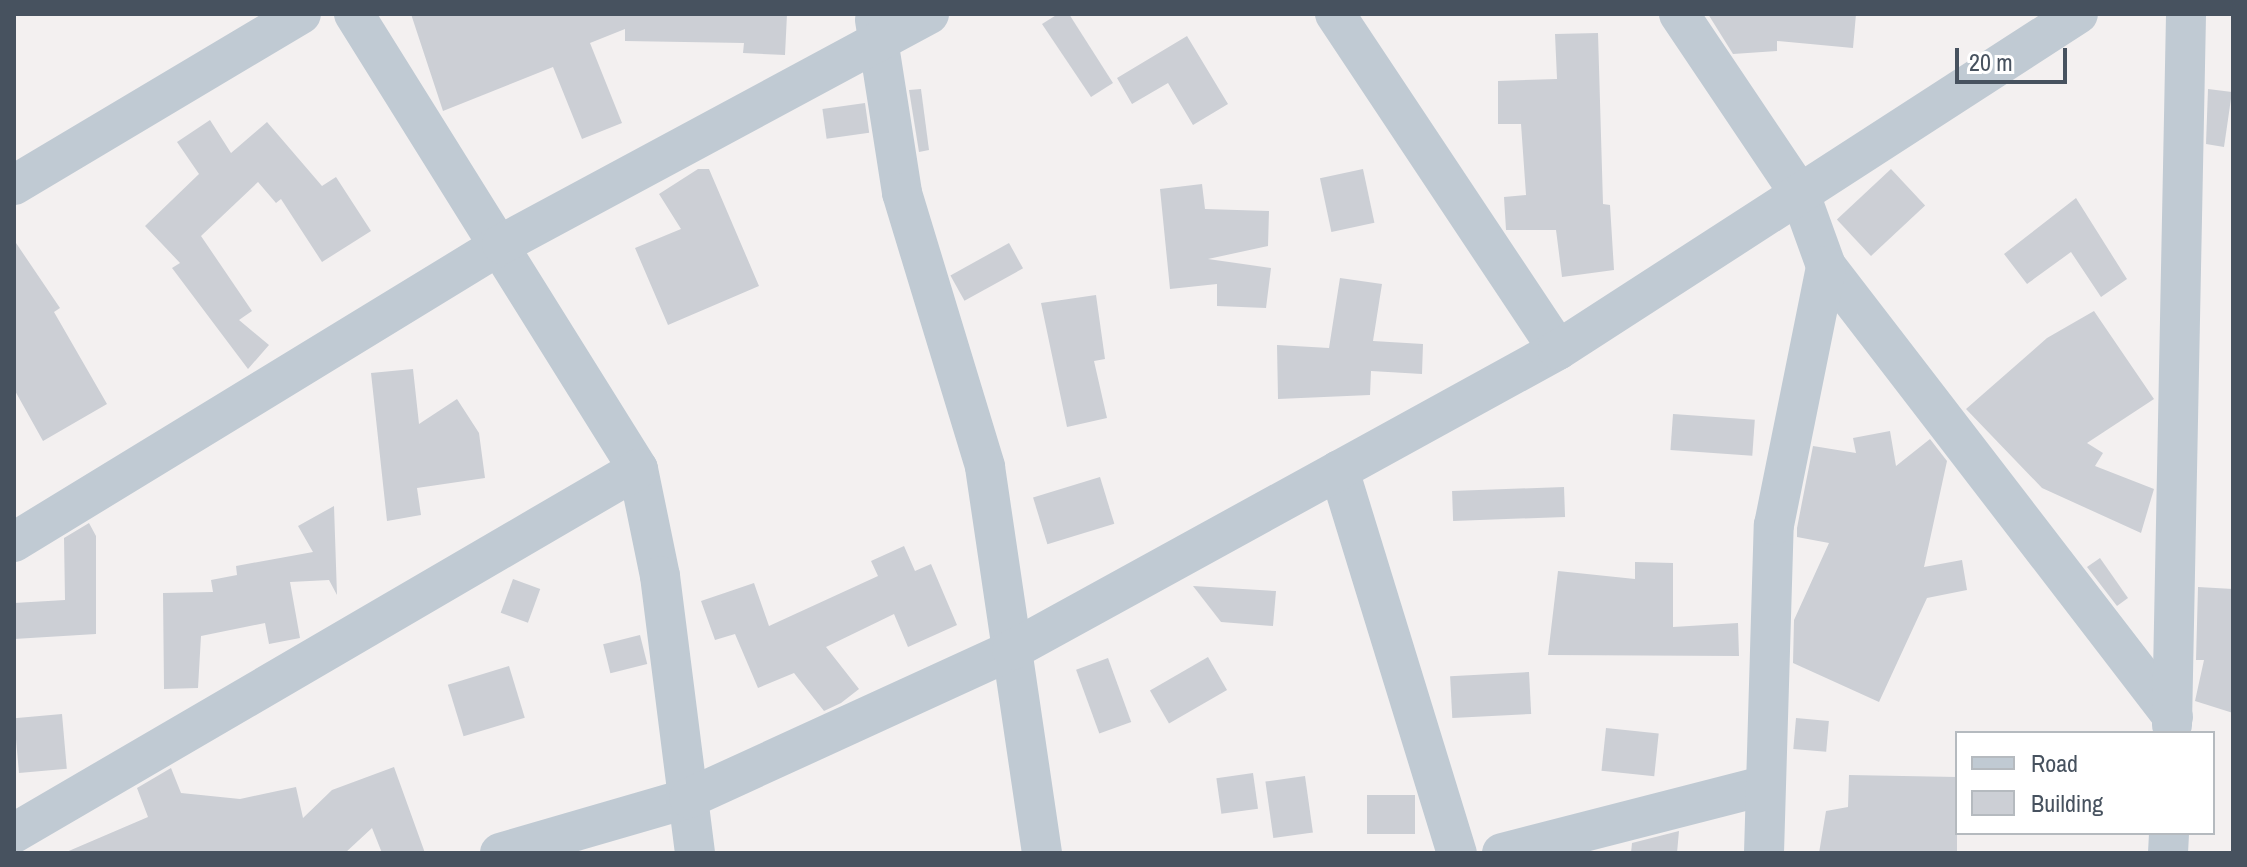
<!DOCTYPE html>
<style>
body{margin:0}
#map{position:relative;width:2247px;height:867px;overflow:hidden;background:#f3f0f0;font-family:"Archivo Narrow",sans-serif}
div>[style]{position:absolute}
.building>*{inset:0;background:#cccfd5;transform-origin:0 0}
.minor>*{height:40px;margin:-20px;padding:0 20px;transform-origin:20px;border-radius:20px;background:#c0cad3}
span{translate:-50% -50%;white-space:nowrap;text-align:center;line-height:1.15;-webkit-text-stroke:6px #fff;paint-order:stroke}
.frame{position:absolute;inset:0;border:16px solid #47525f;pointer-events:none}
.legend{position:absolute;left:1955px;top:731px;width:260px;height:104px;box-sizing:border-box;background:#fff;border:2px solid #b5babf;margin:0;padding:10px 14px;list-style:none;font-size:24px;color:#47525f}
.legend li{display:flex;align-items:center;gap:16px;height:40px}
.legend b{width:40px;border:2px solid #b5babf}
.scale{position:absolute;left:1955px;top:48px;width:112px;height:36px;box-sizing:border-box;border:4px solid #47525f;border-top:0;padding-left:10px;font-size:24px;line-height:28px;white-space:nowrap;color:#47525f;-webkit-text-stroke:6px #fff;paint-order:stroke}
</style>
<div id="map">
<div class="building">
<i style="clip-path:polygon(411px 14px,787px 14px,785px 55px,743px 53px,744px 43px,625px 41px,625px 29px,590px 43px,622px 123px,582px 139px,553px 67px,443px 111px)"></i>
<i style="clip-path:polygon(1058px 14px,1069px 14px,1113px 83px,1091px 97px,1042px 24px)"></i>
<i style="clip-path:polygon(1708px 14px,1856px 14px,1853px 48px,1777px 41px,1777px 51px,1733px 54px)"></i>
<i style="clip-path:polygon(1598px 33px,1603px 204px,1610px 205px,1614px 270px,1562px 277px,1556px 230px,1506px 230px,1504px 197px,1526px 195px,1521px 124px,1498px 124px,1498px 81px,1557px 79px,1555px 34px)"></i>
<i style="clip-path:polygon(1187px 36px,1228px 104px,1193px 125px,1168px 83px,1132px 104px,1117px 78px)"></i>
<i style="clip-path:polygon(921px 89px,929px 150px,919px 152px,909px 90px)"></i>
<i style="clip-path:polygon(2208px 89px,2232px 92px,2224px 147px,2206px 144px)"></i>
<i style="left:865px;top:103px;width:30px;height:43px;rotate:82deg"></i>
<i style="clip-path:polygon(210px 120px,231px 153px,267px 122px,322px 186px,336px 177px,371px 231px,322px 262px,281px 199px,276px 203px,258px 182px,201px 236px,252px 311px,239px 320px,269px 345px,248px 369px,172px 268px,180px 263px,145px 226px,199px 174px,177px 142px)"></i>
<i style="clip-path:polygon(698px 169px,709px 169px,759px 286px,668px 325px,635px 248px,681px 229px,659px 194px)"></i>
<i style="left:1363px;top:169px;width:55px;height:44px;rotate:78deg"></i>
<i style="left:1891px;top:169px;width:50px;height:74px;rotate:47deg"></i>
<i style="clip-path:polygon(1202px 184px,1205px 209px,1269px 211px,1268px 246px,1208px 259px,1271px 268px,1266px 308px,1217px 306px,1217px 284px,1170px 289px,1160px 189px)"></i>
<i style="clip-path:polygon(2076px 198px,2127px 279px,2101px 297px,2071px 252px,2027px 284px,2004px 254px)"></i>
<i style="clip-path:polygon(14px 240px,60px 308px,54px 312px,107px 404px,43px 441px,14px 389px)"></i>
<i style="left:1009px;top:243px;width:29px;height:67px;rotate:61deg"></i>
<i style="clip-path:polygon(1340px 278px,1382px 284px,1373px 341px,1423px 344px,1422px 374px,1371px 371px,1370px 395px,1278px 399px,1277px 345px,1329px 348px)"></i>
<i style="clip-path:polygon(1096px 295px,1105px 359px,1094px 361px,1107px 418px,1067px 427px,1041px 303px)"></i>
<i style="clip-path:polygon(2094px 311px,2154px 399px,2087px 443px,2103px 453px,2095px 466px,2154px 489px,2141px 533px,2042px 488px,1966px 409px,2047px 338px)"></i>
<i style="clip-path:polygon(413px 369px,419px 424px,457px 399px,479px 433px,485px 478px,417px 488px,421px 515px,387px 521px,371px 373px)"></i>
<i style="left:1673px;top:414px;width:82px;height:36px;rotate:4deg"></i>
<i style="clip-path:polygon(1890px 431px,1896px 466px,1930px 439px,1947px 461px,1924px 567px,1962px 560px,1967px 590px,1927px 598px,1879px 702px,1793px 663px,1794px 620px,1829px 543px,1797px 537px,1797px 528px,1813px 446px,1856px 453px,1853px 438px)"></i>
<i style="left:1100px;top:477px;width:49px;height:70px;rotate:73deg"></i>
<i style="left:1564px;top:487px;width:30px;height:112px;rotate:88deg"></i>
<i style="clip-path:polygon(334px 506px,337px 595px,329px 580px,290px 582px,300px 638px,269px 644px,265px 623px,201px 636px,198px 688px,164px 689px,163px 593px,213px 592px,211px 580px,237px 575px,236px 566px,313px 552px,298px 526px)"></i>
<i style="clip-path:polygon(89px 523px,96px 536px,96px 634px,14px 639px,14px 603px,65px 600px,64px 538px)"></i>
<i style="clip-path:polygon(904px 546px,915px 571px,931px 564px,957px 625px,908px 647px,894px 614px,826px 647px,859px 689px,841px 703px,824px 711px,794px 673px,758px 688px,735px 634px,715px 640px,701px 601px,754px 583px,769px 626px,878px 576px,871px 561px)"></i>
<i style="clip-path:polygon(2100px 558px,2128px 598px,2117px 606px,2087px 567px)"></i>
<i style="clip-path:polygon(1635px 562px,1673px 563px,1673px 627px,1738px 623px,1739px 656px,1548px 655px,1558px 571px,1635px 579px)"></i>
<i style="left:513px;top:579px;width:29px;height:36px;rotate:20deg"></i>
<i style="clip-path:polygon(1193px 586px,1276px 591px,1273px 626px,1221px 622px)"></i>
<i style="clip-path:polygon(2198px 587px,2233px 589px,2233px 713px,2195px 701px,2204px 660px,2196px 660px)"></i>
<i style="left:640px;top:635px;width:30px;height:38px;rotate:76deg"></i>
<i style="left:1208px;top:657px;width:38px;height:67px;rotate:60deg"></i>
<i style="left:1108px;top:658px;width:68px;height:34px;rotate:70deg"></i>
<i style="left:509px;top:666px;width:54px;height:64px;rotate:73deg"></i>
<i style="left:1529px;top:672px;width:42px;height:79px;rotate:87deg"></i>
<i style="left:62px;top:714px;width:55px;height:48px;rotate:85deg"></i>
<i style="left:1796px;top:718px;width:33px;height:31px;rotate:5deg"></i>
<i style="left:1606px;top:728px;width:53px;height:43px;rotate:6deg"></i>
<i style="clip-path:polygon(394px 767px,425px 853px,382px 853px,372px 828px,345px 853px,64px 853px,148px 817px,137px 788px,171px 768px,181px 793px,240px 799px,296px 787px,303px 818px,332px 790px)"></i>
<i style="left:1253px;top:773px;width:36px;height:37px;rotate:82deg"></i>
<i style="clip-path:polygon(1849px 775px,1957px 777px,1957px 853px,1819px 853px,1826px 811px,1848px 807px)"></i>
<i style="left:1305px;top:776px;width:57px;height:40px;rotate:82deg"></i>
<i style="left:1367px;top:795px;width:48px;height:39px"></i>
<i style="clip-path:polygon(1679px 831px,1677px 853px,1631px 853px,1632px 843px)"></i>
</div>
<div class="minor">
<i style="left:354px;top:14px;width:536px;rotate:58.03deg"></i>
<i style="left:638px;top:469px;width:109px;rotate:78.4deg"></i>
<i style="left:660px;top:576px;width:279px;rotate:82.8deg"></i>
<i style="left:1335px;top:14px;width:403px;rotate:56.4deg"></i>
<i style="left:1679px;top:14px;width:217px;rotate:56.1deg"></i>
<i style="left:1800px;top:194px;width:77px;rotate:70.1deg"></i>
<i style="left:1826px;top:266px;width:569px;rotate:52.43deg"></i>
<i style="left:875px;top:20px;width:175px;rotate:81.1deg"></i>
<i style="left:902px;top:193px;width:286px;rotate:73.1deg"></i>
<i style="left:985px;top:467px;width:390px;rotate:81.6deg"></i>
<i style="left:14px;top:185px;width:334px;rotate:-30.8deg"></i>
<i style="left:1339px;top:470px;width:401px;rotate:72.9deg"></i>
<i style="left:14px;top:542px;width:572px;rotate:-31.41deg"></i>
<i style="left:502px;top:244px;width:485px;rotate:-28.3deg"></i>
<i style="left:2172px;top:725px;width:711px;rotate:-88.87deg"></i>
<i style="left:14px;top:833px;width:722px;rotate:-30.26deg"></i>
<i style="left:500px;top:853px;width:197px;rotate:-16.2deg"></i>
<i style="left:689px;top:798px;width:355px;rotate:-24.6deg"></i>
<i style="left:1012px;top:650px;width:623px;rotate:-28.79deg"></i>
<i style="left:1558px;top:350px;width:619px;rotate:-32.87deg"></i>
<i style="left:1502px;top:853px;width:269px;rotate:-14.4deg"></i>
<i style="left:1764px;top:853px;width:328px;rotate:-88.3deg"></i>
<i style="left:1774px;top:525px;width:264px;rotate:-78.6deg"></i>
<i style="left:2168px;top:853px;width:20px;rotate:-87deg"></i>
</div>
<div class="frame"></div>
<ul class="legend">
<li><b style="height:10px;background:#c0cad3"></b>Road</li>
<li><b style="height:22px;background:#cccfd5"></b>Building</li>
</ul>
<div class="scale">20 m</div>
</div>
